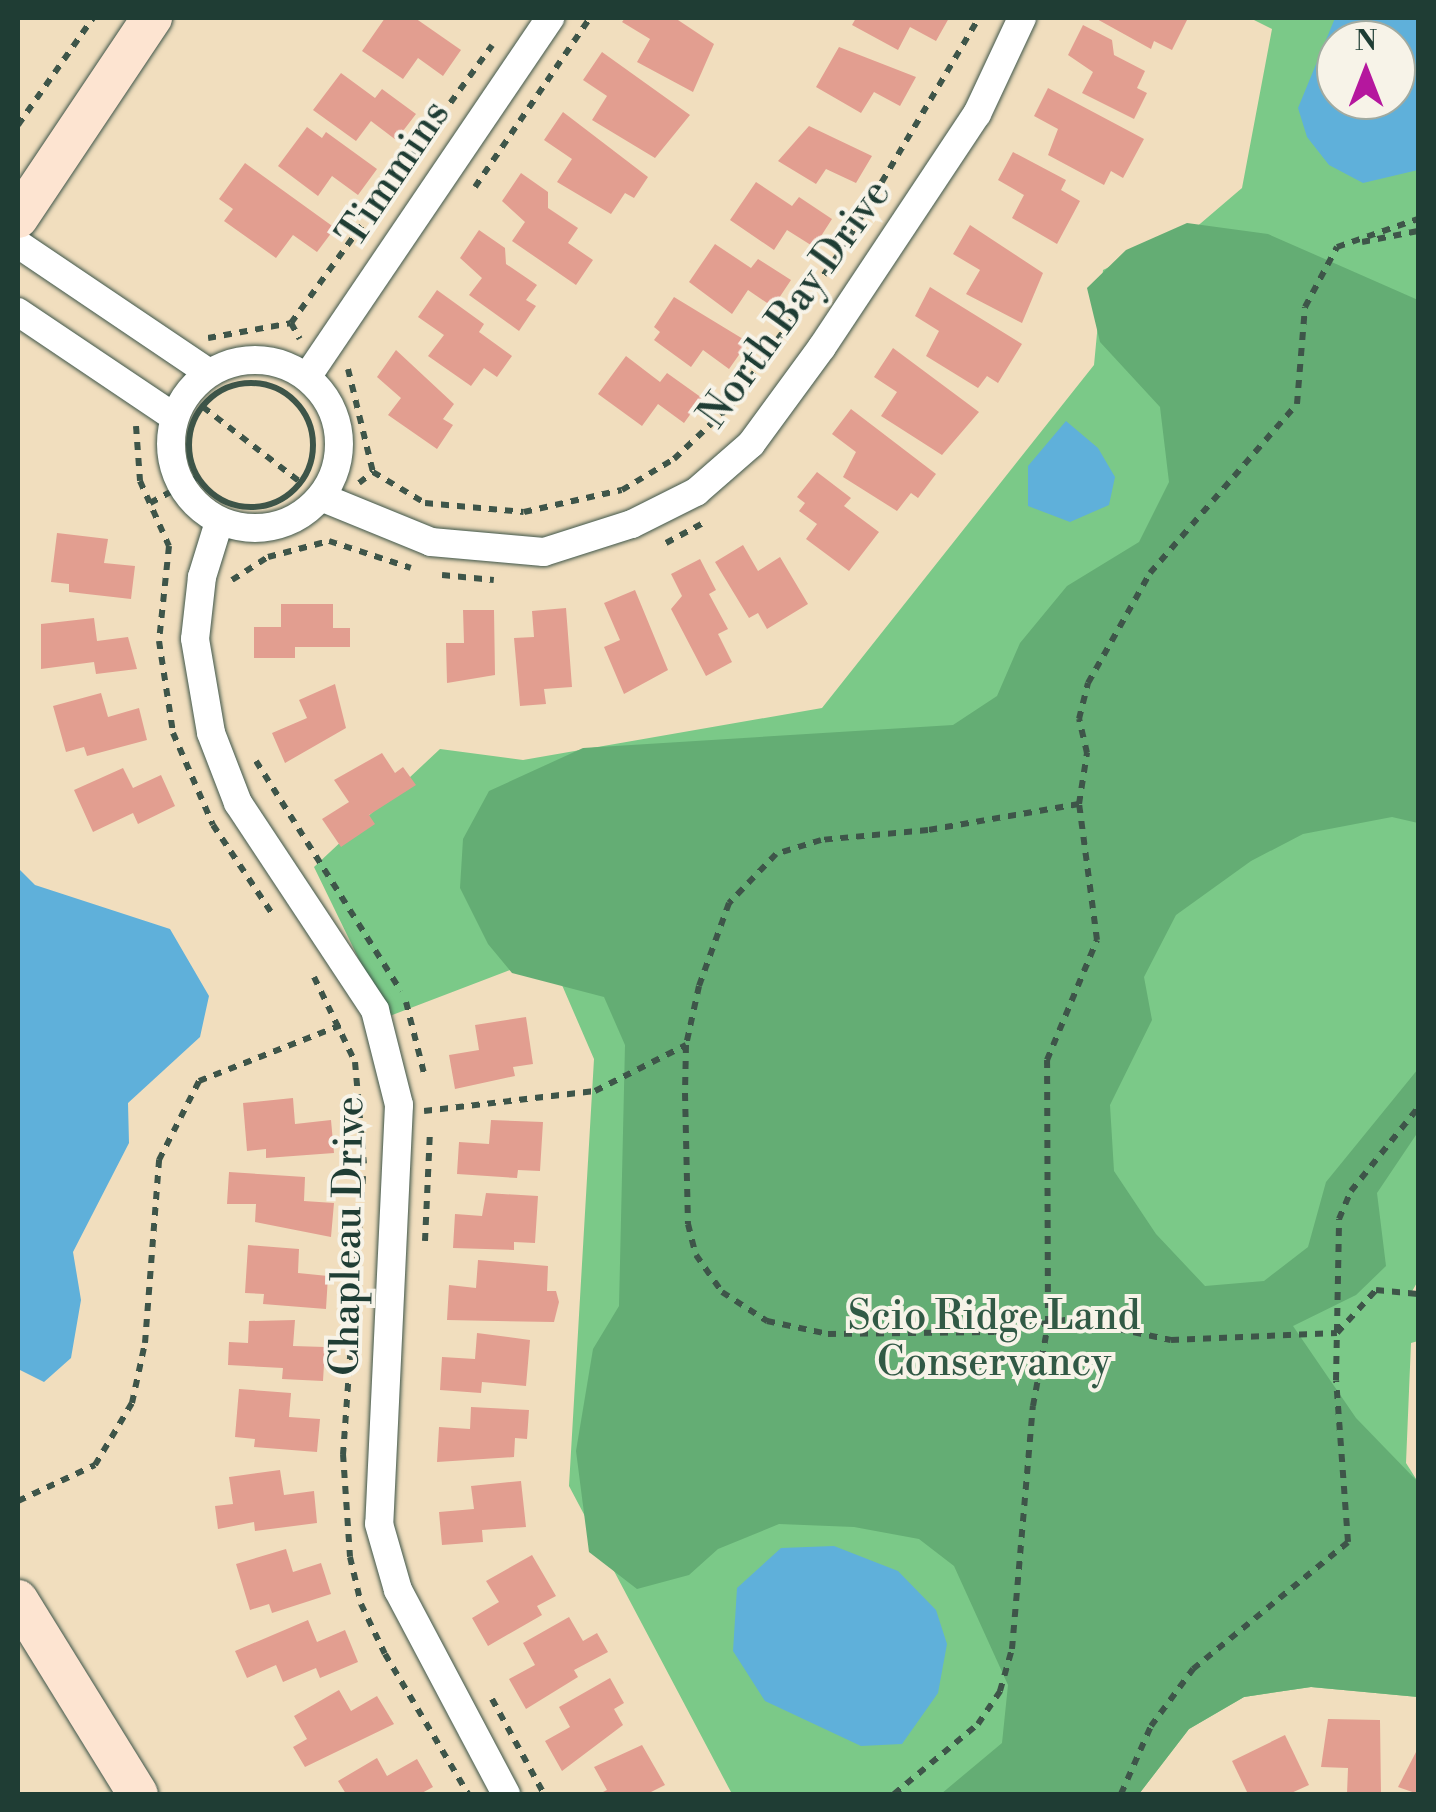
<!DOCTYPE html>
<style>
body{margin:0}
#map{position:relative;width:1436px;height:1812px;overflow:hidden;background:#f1debe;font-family:"Libre Bodoni",serif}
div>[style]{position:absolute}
.green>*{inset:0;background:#7bc988}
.forest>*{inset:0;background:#64ad74}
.water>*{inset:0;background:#5fb0da}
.building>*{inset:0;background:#e29e90}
.path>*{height:6px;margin-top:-3px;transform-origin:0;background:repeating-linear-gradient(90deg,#3e5549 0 8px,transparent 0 16px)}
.path>.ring{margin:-3px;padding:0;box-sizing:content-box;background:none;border:6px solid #3e5549;border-radius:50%}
.roads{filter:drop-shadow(0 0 2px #3e5549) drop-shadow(0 0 2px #3e5549)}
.street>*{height:28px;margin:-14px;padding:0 14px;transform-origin:14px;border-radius:14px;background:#fff}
.street>.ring{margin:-14px;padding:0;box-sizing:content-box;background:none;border:28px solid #fff;border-radius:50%}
.secondary>*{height:40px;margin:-20px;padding:0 20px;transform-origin:20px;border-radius:20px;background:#fde4d1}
span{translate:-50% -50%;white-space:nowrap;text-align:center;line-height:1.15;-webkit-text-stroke:8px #f7f3e8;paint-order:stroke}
.street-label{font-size:40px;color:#1f3d34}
.park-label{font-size:40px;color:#315945}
.frame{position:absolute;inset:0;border:20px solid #1f3d34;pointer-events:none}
.north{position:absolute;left:1316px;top:20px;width:100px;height:100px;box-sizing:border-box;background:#f7f3e8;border:2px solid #a1aaa0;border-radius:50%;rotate:0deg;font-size:28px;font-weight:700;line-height:40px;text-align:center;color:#1f3d34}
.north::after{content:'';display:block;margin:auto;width:35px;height:45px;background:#b5179e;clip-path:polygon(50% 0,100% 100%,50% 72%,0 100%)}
</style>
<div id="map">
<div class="green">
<i style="clip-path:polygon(evenodd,1250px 18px,1418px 18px,1418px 1281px,1411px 1293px,1418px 1295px,1418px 1341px,1411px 1343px,1406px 1463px,1418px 1482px,1418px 1697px,1311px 1687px,1244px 1697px,1189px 1729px,1139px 1794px,732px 1794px,569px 1486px,594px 1059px,549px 955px,387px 1017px,314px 867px,440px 749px,523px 760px,822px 708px,1094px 365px,1103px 270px,1176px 235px,1180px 241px,1242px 188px,1272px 29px,1250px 18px,1336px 40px,1396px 40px,1396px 100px,1336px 100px,1336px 40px)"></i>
</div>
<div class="forest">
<i style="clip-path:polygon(1187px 223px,1268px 234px,1418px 300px,1418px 823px,1392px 817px,1303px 834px,1251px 861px,1176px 915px,1144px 977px,1152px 1020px,1110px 1105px,1114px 1171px,1156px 1234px,1205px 1286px,1264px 1281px,1308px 1247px,1326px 1182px,1418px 1069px,1418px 1132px,1377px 1193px,1386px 1266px,1356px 1295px,1293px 1326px,1356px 1418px,1418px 1482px,1418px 1697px,1311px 1687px,1244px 1697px,1189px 1729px,1139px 1794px,941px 1794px,1002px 1743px,1008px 1685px,954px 1566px,919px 1539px,854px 1527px,779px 1524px,718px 1549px,689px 1575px,637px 1589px,589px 1552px,576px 1451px,593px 1349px,619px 1306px,625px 1045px,604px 997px,512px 973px,488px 944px,460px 888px,463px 839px,489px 791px,583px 748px,953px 725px,997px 696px,1020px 643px,1067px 586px,1139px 542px,1169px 482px,1160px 407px,1100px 342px,1087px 288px,1126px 250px)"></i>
</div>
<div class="water">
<i style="clip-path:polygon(evenodd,1335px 18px,1418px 18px,1418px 170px,1363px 183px,1329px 165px,1307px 137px,1298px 108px,1335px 18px,1336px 40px,1396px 40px,1396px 100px,1336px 100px,1336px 40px)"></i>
<i style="clip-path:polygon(1066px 421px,1098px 448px,1115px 477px,1109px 505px,1070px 522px,1028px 506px,1028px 466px)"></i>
<i style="clip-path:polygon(18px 868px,35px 885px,170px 929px,209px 996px,200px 1037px,128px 1103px,129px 1143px,73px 1252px,81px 1300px,71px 1358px,44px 1382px,18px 1369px)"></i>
<i style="clip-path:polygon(834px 1546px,898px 1571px,936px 1610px,947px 1644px,938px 1693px,902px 1744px,861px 1746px,765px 1701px,733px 1651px,737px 1588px,781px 1548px)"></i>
</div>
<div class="building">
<i style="clip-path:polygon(385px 18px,415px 18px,461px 50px,443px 76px,418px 58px,403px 79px,362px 51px)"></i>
<i style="clip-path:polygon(625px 18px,675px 18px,714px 44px,693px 92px,637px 62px,650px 39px,622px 22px)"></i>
<i style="clip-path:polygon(856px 18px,949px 18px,936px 41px,910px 27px,898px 50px,852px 25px)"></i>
<i style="clip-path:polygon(1095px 18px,1188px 18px,1172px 50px,1154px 41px,1151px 49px)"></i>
<i style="clip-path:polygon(1083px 25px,1112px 40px,1114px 55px,1145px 71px,1137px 88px,1147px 93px,1134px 119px,1082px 93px,1093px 72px,1068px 55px)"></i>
<i style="clip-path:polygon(839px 47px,916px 77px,900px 106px,874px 92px,861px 113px,816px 87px)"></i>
<i style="clip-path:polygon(602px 52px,690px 115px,655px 158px,592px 120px,607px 96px,583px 80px)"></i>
<i style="clip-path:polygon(341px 73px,375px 98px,382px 89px,416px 114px,396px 140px,371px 121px,356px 141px,313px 110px)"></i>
<i style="clip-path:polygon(1048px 88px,1144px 139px,1123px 178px,1111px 171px,1104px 185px,1048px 155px,1058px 129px,1034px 116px)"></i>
<i style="clip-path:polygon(563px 112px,648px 177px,634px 198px,625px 193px,611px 214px,557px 182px,572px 159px,544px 140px)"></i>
<i style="clip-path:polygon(809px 126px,872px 156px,856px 183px,826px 169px,816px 184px,778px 161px)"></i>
<i style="clip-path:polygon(307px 127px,322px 138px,326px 132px,377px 169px,358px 195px,332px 176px,318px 196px,278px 166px)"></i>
<i style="clip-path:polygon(1013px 152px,1066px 180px,1061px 190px,1080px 201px,1057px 244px,1012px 218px,1024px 195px,998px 180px)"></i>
<i style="clip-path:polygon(245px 163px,335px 228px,317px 252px,293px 235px,276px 258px,224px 221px,233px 209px,219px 199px)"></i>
<i style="clip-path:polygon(521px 173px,548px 192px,548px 208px,578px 228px,568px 243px,593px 260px,576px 285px,512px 241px,525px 222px,502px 201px)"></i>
<i style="clip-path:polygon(756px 182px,792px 206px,799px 197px,832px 219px,814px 247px,787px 230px,774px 250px,730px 220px)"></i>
<i style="clip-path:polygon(970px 225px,1043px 273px,1022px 323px,966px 294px,980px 270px,953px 254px)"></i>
<i style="clip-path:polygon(479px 230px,505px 248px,506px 264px,537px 285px,526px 300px,536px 306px,519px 331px,469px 295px,482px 278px,460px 258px)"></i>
<i style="clip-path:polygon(715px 244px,751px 268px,758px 259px,791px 280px,773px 307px,748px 290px,732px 314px,689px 282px)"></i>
<i style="clip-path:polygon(930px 287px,1022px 344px,998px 383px,987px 376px,978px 388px,926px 356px,939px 331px,915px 316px)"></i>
<i style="clip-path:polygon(437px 290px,484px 324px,479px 332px,512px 356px,497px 377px,484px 368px,471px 386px,428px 356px,444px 335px,418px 317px)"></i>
<i style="clip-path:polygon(674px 297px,748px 342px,729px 369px,703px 350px,691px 367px,654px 340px,660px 332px,654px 327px)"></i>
<i style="clip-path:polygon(893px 348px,979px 412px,942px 455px,881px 416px,897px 392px,874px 377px)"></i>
<i style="clip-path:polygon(396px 350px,454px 404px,443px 419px,453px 425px,437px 449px,388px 415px,401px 398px,377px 377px)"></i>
<i style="clip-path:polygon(626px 356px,660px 382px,667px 373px,702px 398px,684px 423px,658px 404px,642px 426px,598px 394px)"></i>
<i style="clip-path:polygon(851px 409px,936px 474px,918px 498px,911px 493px,897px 511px,843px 477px,856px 452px,832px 434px)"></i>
<i style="clip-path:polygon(817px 472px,851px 498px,844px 506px,879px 532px,849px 571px,806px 539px,817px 524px,799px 511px,805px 503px,797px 497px)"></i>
<i style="clip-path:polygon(57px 533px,108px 539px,104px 563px,135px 566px,131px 599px,69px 592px,69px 584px,51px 582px)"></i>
<i style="clip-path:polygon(743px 545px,758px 571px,780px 557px,808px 604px,767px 629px,758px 613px,749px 618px,715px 562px)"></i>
<i style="clip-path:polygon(700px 559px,716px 590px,709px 594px,728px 629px,718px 634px,732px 662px,706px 676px,671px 609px,682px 596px,671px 574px)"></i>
<i style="clip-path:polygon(635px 590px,668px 670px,624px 694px,604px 647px,620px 640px,604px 603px)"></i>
<i style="clip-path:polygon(281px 604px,333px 604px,333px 628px,350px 628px,350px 647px,295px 647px,295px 658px,254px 658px,254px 627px,281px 627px)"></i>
<i style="clip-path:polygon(566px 608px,572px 687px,544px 689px,546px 704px,520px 706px,514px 638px,534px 637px,532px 611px)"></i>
<i style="clip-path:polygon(463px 610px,494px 610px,495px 675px,447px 683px,446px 643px,464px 643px)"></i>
<i style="clip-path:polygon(94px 618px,97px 641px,128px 637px,137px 669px,96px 674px,94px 662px,41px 669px,41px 624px)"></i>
<i style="clip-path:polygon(335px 684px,346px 728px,285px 763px,272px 733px,307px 718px,299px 700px)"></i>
<i style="clip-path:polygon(101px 693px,108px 717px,139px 708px,147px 740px,87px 756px,84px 747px,66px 752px,53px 706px)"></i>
<i style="clip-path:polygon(382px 753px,395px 773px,403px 767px,416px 785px,369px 815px,375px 824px,341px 847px,322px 819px,349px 802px,334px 780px)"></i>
<i style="clip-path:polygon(123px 768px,133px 788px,161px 775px,175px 806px,138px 824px,133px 813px,93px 832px,74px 790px)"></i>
<i style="clip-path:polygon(526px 1017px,533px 1064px,513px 1067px,515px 1076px,455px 1089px,449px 1055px,479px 1050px,475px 1025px)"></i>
<i style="clip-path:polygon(293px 1098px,295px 1124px,331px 1120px,334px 1153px,266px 1158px,266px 1149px,247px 1151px,243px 1103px)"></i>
<i style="clip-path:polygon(491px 1120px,543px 1122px,540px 1171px,518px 1170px,517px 1178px,457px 1174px,459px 1142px,489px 1144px)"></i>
<i style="clip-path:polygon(229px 1172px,305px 1177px,304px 1201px,334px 1203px,331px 1237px,255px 1222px,256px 1204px,227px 1204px)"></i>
<i style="clip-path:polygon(486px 1193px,538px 1196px,535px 1243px,514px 1242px,514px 1250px,453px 1248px,455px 1214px,482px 1216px)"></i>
<i style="clip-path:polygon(248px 1245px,299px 1249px,298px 1273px,328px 1276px,326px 1309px,263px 1304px,264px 1294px,245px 1293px)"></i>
<i style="clip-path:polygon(478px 1260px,548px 1266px,547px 1291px,556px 1291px,559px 1302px,554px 1322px,447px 1320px,449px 1285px,476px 1288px)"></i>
<i style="clip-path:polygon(295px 1320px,293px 1346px,325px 1347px,323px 1381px,282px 1379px,283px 1368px,228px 1365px,229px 1342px,248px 1343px,249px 1321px)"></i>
<i style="clip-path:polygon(477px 1333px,530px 1340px,526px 1386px,482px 1382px,481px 1393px,440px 1390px,442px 1357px,475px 1359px)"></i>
<i style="clip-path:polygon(239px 1389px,291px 1393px,289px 1417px,320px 1419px,317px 1452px,254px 1447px,255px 1439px,235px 1437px)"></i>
<i style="clip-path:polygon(471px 1407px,529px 1410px,527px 1439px,515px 1438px,514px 1457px,437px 1462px,439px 1427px,470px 1429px)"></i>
<i style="clip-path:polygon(280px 1470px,284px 1495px,314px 1491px,317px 1523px,255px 1531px,254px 1522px,218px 1529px,215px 1506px,233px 1504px,229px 1477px)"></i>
<i style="clip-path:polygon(521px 1481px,526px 1527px,482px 1530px,483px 1542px,442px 1545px,439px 1512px,474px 1509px,471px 1486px)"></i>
<i style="clip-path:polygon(286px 1549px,293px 1572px,321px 1563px,331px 1594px,272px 1613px,269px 1604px,250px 1610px,236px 1564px)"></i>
<i style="clip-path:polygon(532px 1555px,556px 1596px,537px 1606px,542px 1615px,488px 1646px,472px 1618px,499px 1602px,486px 1581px)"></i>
<i style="clip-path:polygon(569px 1617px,583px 1641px,597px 1633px,608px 1652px,574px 1670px,578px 1677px,526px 1709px,509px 1679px,535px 1665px,523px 1643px)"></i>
<i style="clip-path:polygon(308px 1620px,317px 1642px,345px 1630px,358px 1662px,320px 1678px,316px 1668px,283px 1682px,276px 1665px,247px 1678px,235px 1651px)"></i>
<i style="clip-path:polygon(610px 1678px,624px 1703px,614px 1709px,623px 1725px,562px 1771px,545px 1741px,570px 1727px,559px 1707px)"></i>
<i style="clip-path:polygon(339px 1690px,351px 1711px,377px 1696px,394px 1724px,305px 1767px,293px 1747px,307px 1739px,294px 1716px)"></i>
<i style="clip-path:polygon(1328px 1719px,1380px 1720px,1381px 1794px,1347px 1794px,1348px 1768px,1321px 1767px)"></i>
<i style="clip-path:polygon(1285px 1735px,1309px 1785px,1289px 1794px,1248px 1794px,1232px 1761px)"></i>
<i style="clip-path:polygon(642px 1745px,665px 1785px,647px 1794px,599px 1794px,607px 1790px,594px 1767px)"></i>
<i style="clip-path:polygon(1416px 1752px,1418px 1754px,1418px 1794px,1398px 1787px)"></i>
<i style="clip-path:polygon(377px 1758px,387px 1776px,417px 1759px,433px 1787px,420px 1794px,346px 1794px,338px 1781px)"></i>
</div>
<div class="path">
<i style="left:18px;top:125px;width:131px;rotate:-55deg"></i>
<i style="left:475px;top:187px;width:204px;rotate:-55.8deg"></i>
<i style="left:1362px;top:242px;width:57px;rotate:-11.1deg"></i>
<i style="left:291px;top:323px;width:343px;rotate:-54.1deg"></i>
<i style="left:208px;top:338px;width:84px;rotate:-10.2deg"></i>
<i style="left:291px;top:323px;width:18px;rotate:61deg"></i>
<i style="left:348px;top:369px;width:106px;rotate:76.4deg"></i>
<i class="ring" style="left:189px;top:383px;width:118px;height:118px"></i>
<i style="left:203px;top:407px;width:123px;rotate:37.7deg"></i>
<i style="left:136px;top:426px;width:55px;rotate:85.8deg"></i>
<i style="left:140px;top:481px;width:71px;rotate:66deg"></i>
<i style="left:169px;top:546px;width:96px;rotate:96deg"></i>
<i style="left:159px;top:641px;width:93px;rotate:81.3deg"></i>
<i style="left:173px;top:733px;width:100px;rotate:66.5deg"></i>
<i style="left:213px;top:825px;width:105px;rotate:56.3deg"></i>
<i style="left:359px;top:483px;width:18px;rotate:-38deg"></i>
<i style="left:373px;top:472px;width:61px;rotate:30.8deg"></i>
<i style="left:425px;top:503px;width:99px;rotate:5.2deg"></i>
<i style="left:524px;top:512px;width:100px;rotate:-12.7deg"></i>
<i style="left:622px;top:490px;width:61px;rotate:-30.8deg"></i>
<i style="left:674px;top:459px;width:79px;rotate:-43.5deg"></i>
<i style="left:731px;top:405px;width:189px;rotate:-54.5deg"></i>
<i style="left:841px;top:251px;width:271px;rotate:-59.4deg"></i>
<i style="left:150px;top:503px;width:55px;rotate:-28.4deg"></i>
<i style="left:666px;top:543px;width:42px;rotate:-28.4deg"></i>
<i style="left:442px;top:575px;width:52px;rotate:5.5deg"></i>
<i style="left:232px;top:580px;width:43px;rotate:-32.6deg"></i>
<i style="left:268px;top:557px;width:63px;rotate:-14.7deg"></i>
<i style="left:329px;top:541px;width:86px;rotate:18.2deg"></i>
<i style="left:256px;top:761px;width:272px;rotate:57.8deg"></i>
<i style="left:1079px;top:804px;width:153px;rotate:170.2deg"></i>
<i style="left:928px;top:830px;width:107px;rotate:174.7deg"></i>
<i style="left:821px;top:840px;width:47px;rotate:162.7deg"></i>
<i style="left:776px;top:854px;width:68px;rotate:133.8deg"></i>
<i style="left:729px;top:903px;width:88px;rotate:109.9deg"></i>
<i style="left:699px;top:986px;width:60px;rotate:102.4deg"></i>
<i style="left:686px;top:1045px;width:48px;rotate:91.2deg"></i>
<i style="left:685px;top:1093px;width:131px;rotate:88.7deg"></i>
<i style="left:688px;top:1224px;width:32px;rotate:76deg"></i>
<i style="left:696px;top:1255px;width:45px;rotate:54.9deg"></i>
<i style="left:722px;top:1292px;width:54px;rotate:32.8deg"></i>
<i style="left:767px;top:1321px;width:62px;rotate:12deg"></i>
<i style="left:828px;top:1334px;width:166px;rotate:-0.7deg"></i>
<i style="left:994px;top:1332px;width:78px;rotate:-9.6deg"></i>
<i style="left:1071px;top:1319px;width:102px;rotate:11.9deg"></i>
<i style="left:1171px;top:1340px;width:166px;rotate:-2.4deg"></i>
<i style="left:1337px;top:1333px;width:58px;rotate:-47.8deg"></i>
<i style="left:1376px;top:1290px;width:42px;rotate:5.4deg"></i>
<i style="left:314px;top:977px;width:94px;rotate:64.2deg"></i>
<i style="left:355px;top:1062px;width:102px;rotate:85deg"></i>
<i style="left:406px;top:1002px;width:77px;rotate:75.8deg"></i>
<i style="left:424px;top:1111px;width:172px;rotate:-6.7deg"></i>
<i style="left:595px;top:1091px;width:102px;rotate:-26.8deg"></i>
<i style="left:363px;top:1176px;width:279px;rotate:94.1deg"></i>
<i style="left:343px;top:1454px;width:103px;rotate:86.1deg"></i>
<i style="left:350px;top:1557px;width:48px;rotate:76.8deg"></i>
<i style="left:361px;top:1604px;width:55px;rotate:64.4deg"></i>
<i style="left:385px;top:1654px;width:163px;rotate:59.3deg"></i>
<i style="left:425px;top:1241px;width:112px;rotate:-87.4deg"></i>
<i style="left:18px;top:1501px;width:85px;rotate:-25.1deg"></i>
<i style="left:95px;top:1465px;width:72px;rotate:-59.2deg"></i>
<i style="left:132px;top:1403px;width:61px;rotate:-77.8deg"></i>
<i style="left:145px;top:1343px;width:184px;rotate:-85.6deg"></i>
<i style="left:159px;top:1160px;width:89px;rotate:-63.1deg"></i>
<i style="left:199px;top:1081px;width:153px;rotate:-21.5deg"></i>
<i style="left:492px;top:1699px;width:108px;rotate:61.3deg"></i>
<i style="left:894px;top:1794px;width:109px;rotate:-39.8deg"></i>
<i style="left:978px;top:1724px;width:40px;rotate:-56deg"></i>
<i style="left:1000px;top:1691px;width:44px;rotate:-74.1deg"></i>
<i style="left:1012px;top:1649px;width:244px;rotate:-85.1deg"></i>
<i style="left:1033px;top:1406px;width:83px;rotate:-79.6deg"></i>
<i style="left:1048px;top:1324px;width:264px;rotate:-90.2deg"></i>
<i style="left:1047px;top:1060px;width:130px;rotate:-67.4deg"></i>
<i style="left:1097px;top:940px;width:137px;rotate:-97.5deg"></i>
<i style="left:1079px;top:804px;width:52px;rotate:-81.1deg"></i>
<i style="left:1087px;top:753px;width:35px;rotate:-103deg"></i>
<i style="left:1079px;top:719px;width:37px;rotate:-76deg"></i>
<i style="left:1088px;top:683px;width:126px;rotate:-60.6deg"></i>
<i style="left:1150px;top:573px;width:224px;rotate:-49deg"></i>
<i style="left:1297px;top:404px;width:97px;rotate:-85.3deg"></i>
<i style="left:1305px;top:307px;width:68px;rotate:-61.9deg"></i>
<i style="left:1337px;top:247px;width:86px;rotate:-19.1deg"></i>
<i style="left:1121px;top:1794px;width:74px;rotate:-66.2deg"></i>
<i style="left:1151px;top:1726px;width:71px;rotate:-53.6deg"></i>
<i style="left:1193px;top:1669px;width:200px;rotate:-39.3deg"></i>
<i style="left:1348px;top:1542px;width:162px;rotate:-94.2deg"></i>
<i style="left:1336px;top:1380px;width:161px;rotate:-88.9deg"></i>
<i style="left:1339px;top:1219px;width:30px;rotate:-67deg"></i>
<i style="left:1351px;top:1191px;width:107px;rotate:-51.1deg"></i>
</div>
<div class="roads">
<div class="street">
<i style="left:18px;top:244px;width:229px;rotate:34deg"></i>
<i style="left:18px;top:312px;width:187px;rotate:33.9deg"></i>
<i class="ring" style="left:171px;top:360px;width:140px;height:140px"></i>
<i style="left:307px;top:377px;width:434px;rotate:-55.9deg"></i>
<i style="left:321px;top:497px;width:119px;rotate:22.2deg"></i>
<i style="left:431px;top:542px;width:113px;rotate:5.1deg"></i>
<i style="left:544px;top:552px;width:92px;rotate:-17.7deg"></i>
<i style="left:632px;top:524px;width:72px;rotate:-26.6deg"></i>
<i style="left:696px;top:492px;width:73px;rotate:-41.1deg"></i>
<i style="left:751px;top:444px;width:120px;rotate:-53.8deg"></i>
<i style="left:822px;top:347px;width:280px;rotate:-56.4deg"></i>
<i style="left:977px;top:114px;width:106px;rotate:-64.9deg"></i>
<i style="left:219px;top:522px;width:58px;rotate:107.2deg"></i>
<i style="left:202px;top:577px;width:62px;rotate:96.4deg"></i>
<i style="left:195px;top:639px;width:95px;rotate:80.3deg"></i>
<i style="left:211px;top:733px;width:75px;rotate:68.9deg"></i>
<i style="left:238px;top:803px;width:248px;rotate:56.5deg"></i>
<i style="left:375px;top:1010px;width:98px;rotate:75.8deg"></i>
<i style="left:399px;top:1105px;width:419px;rotate:92.7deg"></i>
<i style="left:379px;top:1524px;width:69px;rotate:73.9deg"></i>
<i style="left:398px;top:1590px;width:231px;rotate:62.1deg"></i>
</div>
<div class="secondary">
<i style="left:18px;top:218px;width:241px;rotate:-56.2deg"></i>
<i style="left:18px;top:1600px;width:228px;rotate:58.3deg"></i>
</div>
</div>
<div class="street-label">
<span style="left:394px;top:174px;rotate:-56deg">Timmins</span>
<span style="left:795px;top:304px;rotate:-54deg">North Bay Drive</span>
<span style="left:348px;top:1236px;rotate:-89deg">Chapleau Drive</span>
</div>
<div class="park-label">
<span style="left:994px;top:1340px">Scio Ridge Land<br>Conservancy</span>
</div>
<div class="frame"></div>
<div class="north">N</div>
</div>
